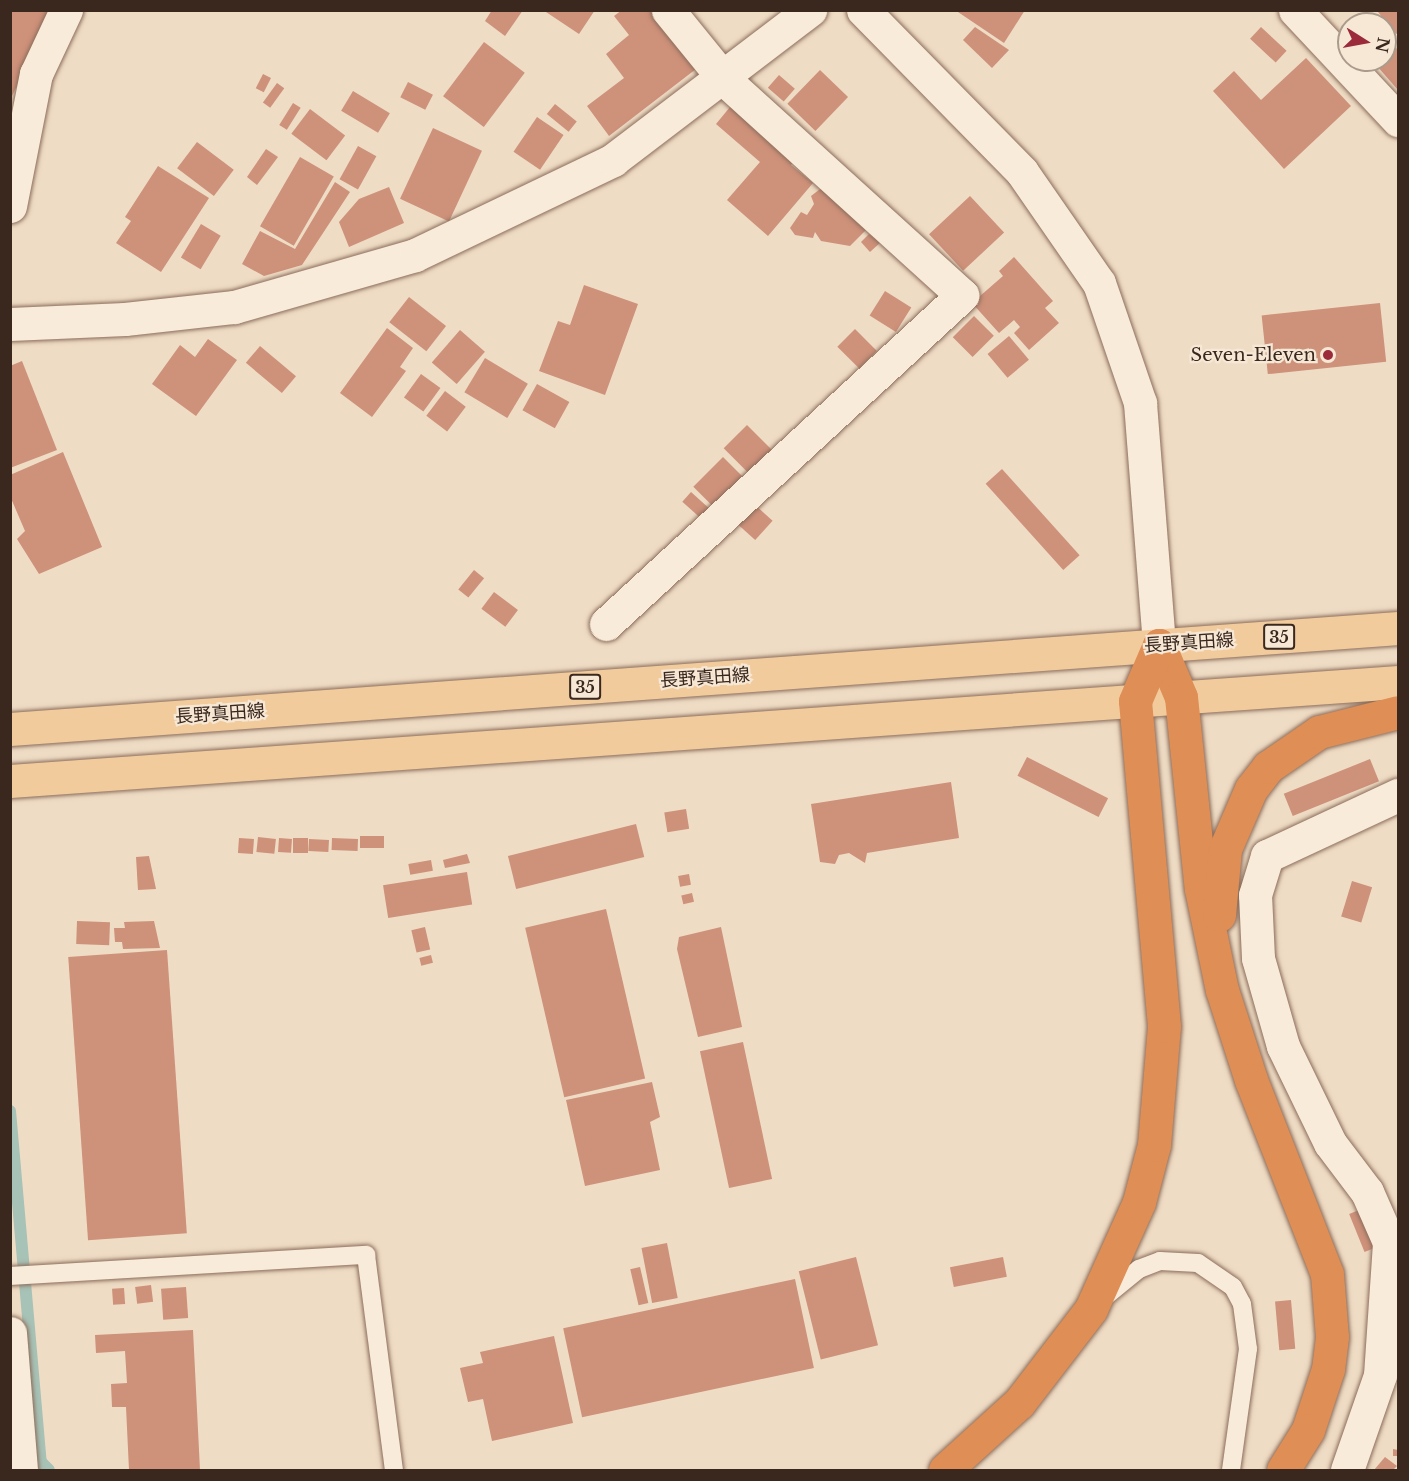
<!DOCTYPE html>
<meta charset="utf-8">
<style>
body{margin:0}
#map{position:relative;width:1409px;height:1481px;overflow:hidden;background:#efdcc5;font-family:"Libre Baskerville","Noto Sans JP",serif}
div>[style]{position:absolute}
.stream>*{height:12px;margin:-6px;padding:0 6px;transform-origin:6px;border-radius:6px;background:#a7c2b6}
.building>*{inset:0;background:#ce917a;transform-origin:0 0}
.roads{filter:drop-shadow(0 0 2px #8b6d5b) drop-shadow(0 0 2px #8b6d5b)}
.lane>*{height:18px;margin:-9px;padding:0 9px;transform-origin:9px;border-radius:9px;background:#f9ebd9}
.street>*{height:33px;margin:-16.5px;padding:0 16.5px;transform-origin:16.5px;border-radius:16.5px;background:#f9ebd9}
.secondary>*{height:33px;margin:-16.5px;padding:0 16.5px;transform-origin:16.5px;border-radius:16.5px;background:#f9ebd9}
.primary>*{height:33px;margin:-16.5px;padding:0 16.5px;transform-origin:16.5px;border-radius:16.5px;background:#f2cb9d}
.highway>*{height:33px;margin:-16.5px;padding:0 16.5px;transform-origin:16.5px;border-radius:16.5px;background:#df8e55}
.dots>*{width:16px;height:16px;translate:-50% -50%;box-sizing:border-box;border:3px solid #f6e8d5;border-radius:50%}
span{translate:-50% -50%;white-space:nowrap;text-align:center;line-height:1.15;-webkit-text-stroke:4.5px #f6e8d5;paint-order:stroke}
.shield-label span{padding:2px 4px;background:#f6e8d5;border:2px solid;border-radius:4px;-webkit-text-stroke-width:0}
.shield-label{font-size:16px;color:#3a281f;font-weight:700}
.poi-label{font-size:18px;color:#3a281f}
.right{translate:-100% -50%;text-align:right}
.street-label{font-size:18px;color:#3a281f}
.frame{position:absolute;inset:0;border:12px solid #3a281f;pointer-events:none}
.north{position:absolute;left:1337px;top:12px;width:60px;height:60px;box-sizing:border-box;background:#f6e8d5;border:2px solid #ab9b8c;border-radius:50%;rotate:101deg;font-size:16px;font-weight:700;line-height:24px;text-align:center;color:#3a281f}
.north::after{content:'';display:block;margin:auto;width:21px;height:27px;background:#9b2a3b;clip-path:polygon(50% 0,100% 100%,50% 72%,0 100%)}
</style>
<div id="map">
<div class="stream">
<i style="left:10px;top:1111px;width:352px;rotate:85deg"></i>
<i style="left:41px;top:1462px;width:11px;rotate:45deg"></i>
</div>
<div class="building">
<i style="clip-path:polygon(10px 10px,55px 10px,10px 100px)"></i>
<i style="clip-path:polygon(492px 10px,523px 10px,505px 36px,485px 21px)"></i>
<i style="clip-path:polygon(543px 10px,595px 10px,579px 34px)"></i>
<i style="clip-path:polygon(622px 10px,652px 10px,696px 69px,609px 136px,587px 106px,624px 78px,606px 54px,629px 35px,614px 16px)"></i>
<i style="clip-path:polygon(955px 10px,1025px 10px,1004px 43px)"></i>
<i style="clip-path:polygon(1398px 10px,1398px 33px,1396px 34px,1378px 12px)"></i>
<i style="clip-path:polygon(975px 27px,1009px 50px,992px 68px,963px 40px)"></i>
<i style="left:1261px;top:27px;width:35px;height:16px;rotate:43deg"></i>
<i style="clip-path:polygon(1385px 32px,1394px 42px,1385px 51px)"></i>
<i style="left:484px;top:42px;width:51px;height:68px;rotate:37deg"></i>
<i style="clip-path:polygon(1398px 47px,1398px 90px,1377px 66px)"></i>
<i style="clip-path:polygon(1306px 58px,1351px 106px,1284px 169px,1213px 91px,1234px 71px,1261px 100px)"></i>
<i style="left:820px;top:70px;width:39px;height:47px;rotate:44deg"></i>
<i style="left:263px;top:74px;width:9px;height:16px;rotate:27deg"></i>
<i style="left:779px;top:75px;width:21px;height:17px;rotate:41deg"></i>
<i style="left:408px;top:82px;width:28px;height:17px;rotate:27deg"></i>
<i style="left:277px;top:83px;width:9px;height:24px;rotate:36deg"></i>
<i style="left:353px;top:91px;width:43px;height:23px;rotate:31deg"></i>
<i style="clip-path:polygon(735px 101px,798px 156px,791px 165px,813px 183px,768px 236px,727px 200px,760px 162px,716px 124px)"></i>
<i style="left:293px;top:103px;width:9px;height:26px;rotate:32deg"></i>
<i style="left:555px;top:104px;width:28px;height:13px;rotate:39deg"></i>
<i style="left:310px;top:109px;width:44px;height:31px;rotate:37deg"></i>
<i style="left:537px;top:117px;width:32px;height:42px;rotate:34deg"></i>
<i style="left:433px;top:128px;width:54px;height:78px;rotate:25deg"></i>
<i style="left:197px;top:142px;width:46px;height:33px;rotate:37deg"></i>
<i style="left:358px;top:146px;width:21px;height:38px;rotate:29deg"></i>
<i style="clip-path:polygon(266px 149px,278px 157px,257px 185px,247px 177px)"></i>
<i style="left:300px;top:157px;width:39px;height:80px;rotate:30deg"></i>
<i style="clip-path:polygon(158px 166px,209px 198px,161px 272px,116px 243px,131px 221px,125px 217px)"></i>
<i style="clip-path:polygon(335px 182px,350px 192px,302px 265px,264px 276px,242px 264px,260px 231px,295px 249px)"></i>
<i style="clip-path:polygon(828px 183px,870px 226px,850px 246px,821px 241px,815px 232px,813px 238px,795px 235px,790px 228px,801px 212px,807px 215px,814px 204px,811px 196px)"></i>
<i style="clip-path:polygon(389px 187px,404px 223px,349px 247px,339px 222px,359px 199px)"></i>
<i style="left:970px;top:196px;width:50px;height:56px;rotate:47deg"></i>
<i style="left:201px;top:224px;width:23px;height:39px;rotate:31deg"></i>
<i style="clip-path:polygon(869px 234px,881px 242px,870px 252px,861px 242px)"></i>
<i style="clip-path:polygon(1014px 257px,1053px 301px,1045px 308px,1059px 323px,1029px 350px,1014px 333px,1020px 327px,1014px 320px,999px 333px,972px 303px,1003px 276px,999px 271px)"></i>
<i style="clip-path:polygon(584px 285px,638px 304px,605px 395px,539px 371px,558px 321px,570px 325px)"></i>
<i style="left:885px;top:291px;width:31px;height:29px;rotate:32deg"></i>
<i style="left:409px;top:297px;width:47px;height:32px;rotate:38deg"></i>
<i style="left:1380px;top:303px;width:59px;height:119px;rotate:84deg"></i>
<i style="left:974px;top:316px;width:28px;height:30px;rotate:45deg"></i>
<i style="clip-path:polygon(387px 328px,413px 348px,400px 367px,406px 371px,372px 417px,340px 393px)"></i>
<i style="left:855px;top:329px;width:31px;height:25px;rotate:45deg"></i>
<i style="left:460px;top:330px;width:33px;height:43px;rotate:41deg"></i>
<i style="left:1009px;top:336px;width:31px;height:28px;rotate:50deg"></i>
<i style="clip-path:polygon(208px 339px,237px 360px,196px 416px,152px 384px,180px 345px,195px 357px)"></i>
<i style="left:260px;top:346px;width:47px;height:22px;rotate:40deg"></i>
<i style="left:485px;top:358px;width:50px;height:40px;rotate:31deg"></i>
<i style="clip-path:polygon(22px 361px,57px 450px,10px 468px,10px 366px)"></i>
<i style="left:421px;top:374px;width:24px;height:29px;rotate:36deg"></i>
<i style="left:537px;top:384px;width:37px;height:30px;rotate:29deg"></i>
<i style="left:445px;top:391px;width:26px;height:31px;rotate:37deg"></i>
<i style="left:747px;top:425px;width:41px;height:33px;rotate:45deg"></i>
<i style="clip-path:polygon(63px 452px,102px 547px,39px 574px,17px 539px,25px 531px,10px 496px,10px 475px)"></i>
<i style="left:723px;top:457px;width:35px;height:42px;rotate:45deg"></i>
<i style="left:1002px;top:469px;width:116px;height:22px;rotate:48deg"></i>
<i style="left:691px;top:492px;width:31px;height:13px;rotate:42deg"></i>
<i style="left:754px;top:504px;width:25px;height:26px;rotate:42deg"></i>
<i style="left:474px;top:570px;width:13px;height:25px;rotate:39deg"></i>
<i style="left:494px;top:592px;width:30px;height:21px;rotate:37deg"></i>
<i style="left:1027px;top:757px;width:91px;height:21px;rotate:27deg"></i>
<i style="left:1370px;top:759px;width:24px;height:93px;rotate:68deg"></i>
<i style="clip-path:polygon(951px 782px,959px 838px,867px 853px,865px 863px,849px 853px,839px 855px,835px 864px,820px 862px,811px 804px)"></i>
<i style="left:686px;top:809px;width:20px;height:22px;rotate:81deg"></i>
<i style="left:636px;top:824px;width:34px;height:132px;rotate:76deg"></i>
<i style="left:384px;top:836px;width:12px;height:24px;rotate:90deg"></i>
<i style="left:258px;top:837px;width:18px;height:15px;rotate:6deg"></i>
<i style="left:239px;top:838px;width:15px;height:15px;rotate:4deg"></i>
<i style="left:279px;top:838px;width:13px;height:14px;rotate:4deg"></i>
<i style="left:293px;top:838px;width:15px;height:15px"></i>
<i style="left:332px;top:838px;width:26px;height:12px;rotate:2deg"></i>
<i style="left:309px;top:839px;width:20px;height:12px;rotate:3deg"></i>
<i style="clip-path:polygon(467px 854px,470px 863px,445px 868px,443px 860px)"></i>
<i style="clip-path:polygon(149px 856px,156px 889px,138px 890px,136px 857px)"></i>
<i style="left:431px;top:860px;width:11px;height:23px;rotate:80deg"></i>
<i style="left:467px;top:872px;width:33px;height:85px;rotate:81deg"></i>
<i style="left:689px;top:874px;width:11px;height:11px;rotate:80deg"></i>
<i style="left:1352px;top:881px;width:21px;height:37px;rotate:17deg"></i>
<i style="left:692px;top:893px;width:9px;height:11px;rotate:77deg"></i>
<i style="left:606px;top:909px;width:174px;height:83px;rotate:77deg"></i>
<i style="left:77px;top:921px;width:33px;height:23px;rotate:2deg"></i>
<i style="clip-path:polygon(154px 921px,160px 948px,123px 949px,122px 942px,115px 942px,114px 928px,125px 928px,124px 922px)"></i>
<i style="left:425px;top:927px;width:23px;height:14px;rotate:77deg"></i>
<i style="clip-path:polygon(721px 927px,742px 1027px,698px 1037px,677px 949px,679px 937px)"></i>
<i style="left:167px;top:950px;width:284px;height:99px;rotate:86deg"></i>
<i style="left:431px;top:955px;width:8px;height:12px;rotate:76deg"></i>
<i style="left:743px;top:1042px;width:140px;height:44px;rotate:78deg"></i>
<i style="clip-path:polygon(652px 1082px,660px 1117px,650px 1122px,660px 1170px,585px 1186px,566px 1100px)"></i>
<i style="left:1364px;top:1208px;width:41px;height:16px;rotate:68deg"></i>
<i style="left:667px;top:1243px;width:56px;height:26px;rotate:79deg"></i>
<i style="left:856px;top:1257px;width:91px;height:59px;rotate:76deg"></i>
<i style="left:1003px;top:1257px;width:20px;height:54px;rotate:79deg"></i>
<i style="left:640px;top:1267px;width:37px;height:10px;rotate:77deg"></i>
<i style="left:795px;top:1279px;width:91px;height:237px;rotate:78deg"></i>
<i style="left:151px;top:1285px;width:17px;height:16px;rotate:83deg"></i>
<i style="left:186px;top:1287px;width:31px;height:25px;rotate:86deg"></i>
<i style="left:124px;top:1288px;width:16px;height:12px;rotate:86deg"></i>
<i style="left:1291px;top:1300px;width:49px;height:16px;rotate:85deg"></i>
<i style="clip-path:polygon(193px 1330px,200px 1470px,129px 1470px,126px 1407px,112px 1407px,111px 1384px,127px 1383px,125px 1351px,96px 1353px,95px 1335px)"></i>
<i style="clip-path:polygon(554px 1336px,573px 1423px,492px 1441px,483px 1399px,468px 1402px,460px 1368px,483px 1363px,480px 1352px)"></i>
<i style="clip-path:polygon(1393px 1449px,1398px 1450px,1398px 1456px,1393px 1456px)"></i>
<i style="clip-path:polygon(1385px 1457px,1397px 1466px,1393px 1470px,1374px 1470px)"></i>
</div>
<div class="roads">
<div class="lane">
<i style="left:10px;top:1276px;width:357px;rotate:-3.4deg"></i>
<i style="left:366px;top:1255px;width:217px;rotate:82.6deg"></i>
<i style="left:1101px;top:1300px;width:49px;rotate:-39.2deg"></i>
<i style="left:1139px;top:1269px;width:22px;rotate:-21deg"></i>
<i style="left:1160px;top:1261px;width:38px;rotate:3deg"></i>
<i style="left:1198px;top:1263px;width:42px;rotate:34.4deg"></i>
<i style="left:1233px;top:1287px;width:19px;rotate:62deg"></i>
<i style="left:1242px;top:1304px;width:45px;rotate:82.4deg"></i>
<i style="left:1248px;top:1349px;width:122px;rotate:98deg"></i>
</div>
<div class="street">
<i style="left:1295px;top:10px;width:151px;rotate:46.9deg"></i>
<i style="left:10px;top:206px;width:135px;rotate:-78.9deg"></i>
<i style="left:36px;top:74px;width:71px;rotate:-64.9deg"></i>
<i style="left:606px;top:624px;width:485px;rotate:-42.7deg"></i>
<i style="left:962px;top:295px;width:321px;rotate:-137.8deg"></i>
<i style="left:724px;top:79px;width:89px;rotate:-129.1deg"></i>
<i style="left:10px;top:1333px;width:137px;rotate:85.4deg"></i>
<i style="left:1347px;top:1470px;width:101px;rotate:-70.8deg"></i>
<i style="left:1380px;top:1375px;width:133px;rotate:-86.1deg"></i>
<i style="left:1389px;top:1242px;width:55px;rotate:-113.7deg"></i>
<i style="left:1367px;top:1192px;width:61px;rotate:-127.1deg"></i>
<i style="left:1330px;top:1143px;width:108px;rotate:-115.9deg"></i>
<i style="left:1283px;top:1046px;width:91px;rotate:-105.9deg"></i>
<i style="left:1258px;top:958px;width:63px;rotate:-92.7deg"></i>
<i style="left:1255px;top:895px;width:41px;rotate:-72.9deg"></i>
<i style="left:1267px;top:856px;width:145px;rotate:-25deg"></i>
</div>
<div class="secondary">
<i style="left:863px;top:10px;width:227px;rotate:45.5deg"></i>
<i style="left:1022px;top:172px;width:135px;rotate:55.3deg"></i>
<i style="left:1099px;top:283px;width:127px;rotate:71.1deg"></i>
<i style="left:1140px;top:403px;width:243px;rotate:85.5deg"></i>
<i style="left:10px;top:324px;width:115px;rotate:-2.5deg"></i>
<i style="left:125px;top:319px;width:110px;rotate:-6.3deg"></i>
<i style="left:234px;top:307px;width:188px;rotate:-16deg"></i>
<i style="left:415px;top:255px;width:220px;rotate:-25.6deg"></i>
<i style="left:613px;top:160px;width:248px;rotate:-37.3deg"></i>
</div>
<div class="primary">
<i style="left:10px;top:729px;width:1392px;rotate:-4.16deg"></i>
<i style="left:10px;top:781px;width:1392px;rotate:-4.08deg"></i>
</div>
<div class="highway">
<i style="left:1159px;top:645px;width:56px;rotate:67.1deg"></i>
<i style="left:1181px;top:697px;width:193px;rotate:84.1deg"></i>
<i style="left:1201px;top:889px;width:103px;rotate:78.3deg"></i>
<i style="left:1222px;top:990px;width:95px;rotate:72.1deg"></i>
<i style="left:1251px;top:1080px;width:208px;rotate:68.6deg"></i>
<i style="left:1327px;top:1274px;width:63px;rotate:85.5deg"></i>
<i style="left:1332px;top:1337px;width:32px;rotate:97deg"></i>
<i style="left:1328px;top:1369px;width:64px;rotate:108.2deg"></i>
<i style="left:1308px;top:1430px;width:47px;rotate:122deg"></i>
<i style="left:1219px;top:915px;width:66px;rotate:-84.8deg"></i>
<i style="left:1225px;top:849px;width:65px;rotate:-66.6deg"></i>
<i style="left:1251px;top:789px;width:28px;rotate:-52deg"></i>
<i style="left:1268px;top:767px;width:62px;rotate:-34.5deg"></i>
<i style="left:1319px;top:732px;width:81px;rotate:-14.2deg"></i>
<i style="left:945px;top:1470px;width:100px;rotate:-42.2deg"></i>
<i style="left:1019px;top:1403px;width:118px;rotate:-52.5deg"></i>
<i style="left:1091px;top:1309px;width:117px;rotate:-65.8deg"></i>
<i style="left:1139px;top:1202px;width:59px;rotate:-75.3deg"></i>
<i style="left:1154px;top:1145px;width:119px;rotate:-85.2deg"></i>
<i style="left:1164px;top:1026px;width:326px;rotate:-95.1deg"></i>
<i style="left:1135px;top:701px;width:61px;rotate:-66.8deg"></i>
</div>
</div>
<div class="dots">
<i style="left:1328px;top:355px;background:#9b2a3b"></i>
</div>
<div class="shield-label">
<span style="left:1279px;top:637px">35</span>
<span style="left:585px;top:687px">35</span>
</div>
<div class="poi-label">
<span class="right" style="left:1316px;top:355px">Seven-Eleven</span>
</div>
<div class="street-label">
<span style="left:1189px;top:643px;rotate:-4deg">長野真田線</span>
<span style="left:705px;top:678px;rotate:-4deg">長野真田線</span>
<span style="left:220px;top:714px;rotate:-4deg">長野真田線</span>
</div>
<div class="frame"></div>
<div class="north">N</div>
</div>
